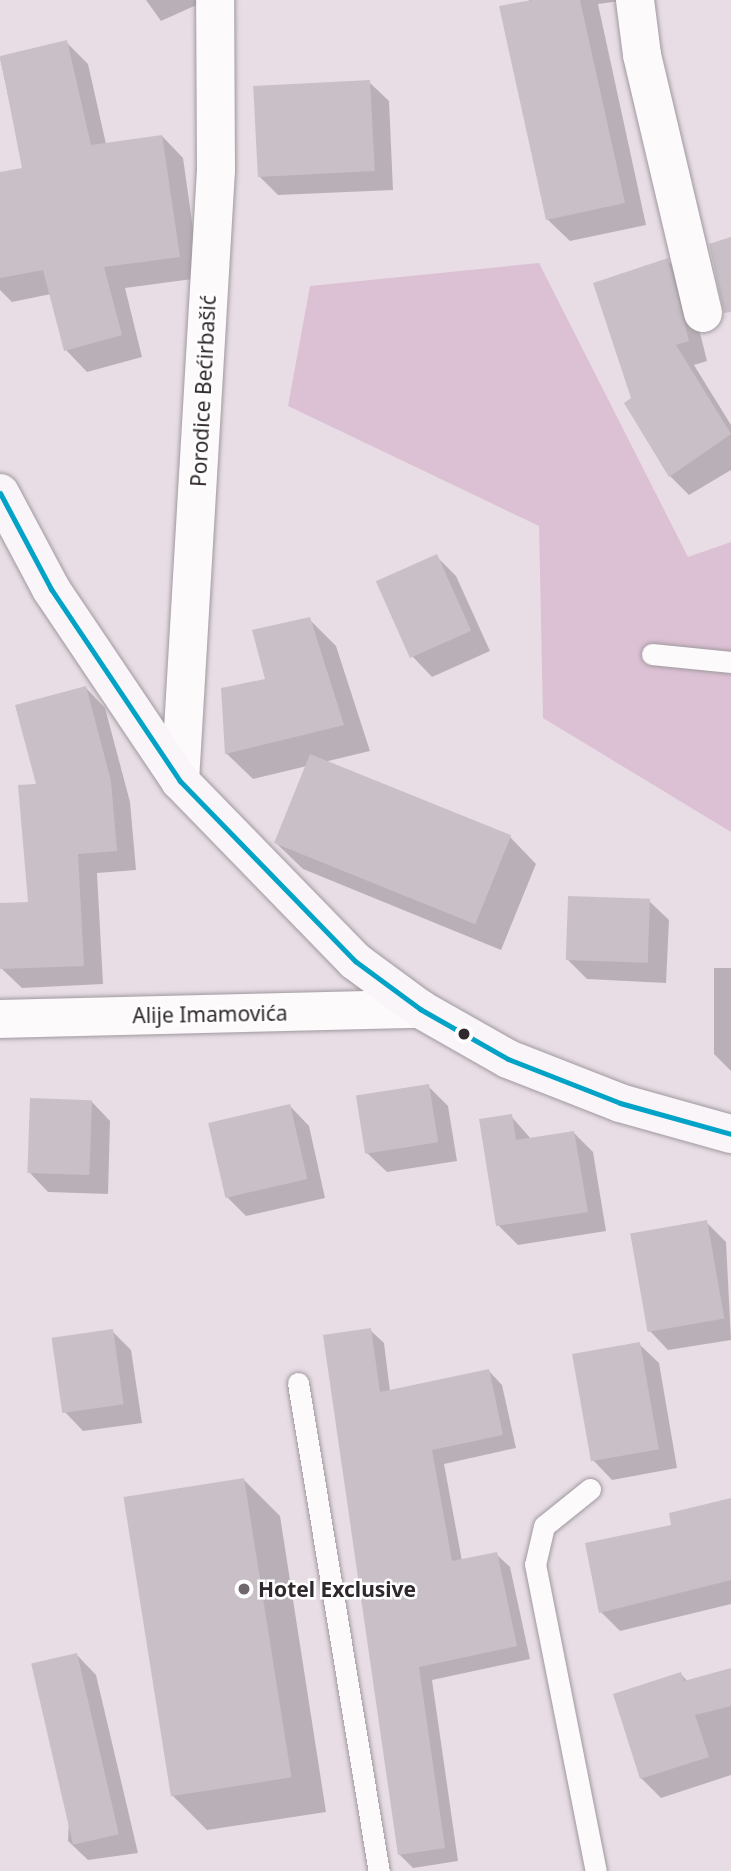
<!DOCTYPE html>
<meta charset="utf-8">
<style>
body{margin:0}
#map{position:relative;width:731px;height:1871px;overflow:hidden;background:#e8dde5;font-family:"Noto Sans",sans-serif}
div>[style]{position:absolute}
.green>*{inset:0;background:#dcc1d4}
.shadow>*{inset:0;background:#0003}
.building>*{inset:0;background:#c9c0c7;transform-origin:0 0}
.roads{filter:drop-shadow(0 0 2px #a0999f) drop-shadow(0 0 2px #a0999f)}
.lane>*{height:21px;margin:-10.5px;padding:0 10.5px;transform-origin:10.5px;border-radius:10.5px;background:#fcfafb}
.street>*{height:38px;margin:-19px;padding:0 19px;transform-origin:19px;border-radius:19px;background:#fcfafb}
.secondary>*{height:38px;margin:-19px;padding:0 19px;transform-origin:19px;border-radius:19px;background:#f9f5f8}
.bus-1>*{height:5px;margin:-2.5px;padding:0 2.5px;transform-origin:2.5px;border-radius:2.5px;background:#02a3c6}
.dots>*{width:19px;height:19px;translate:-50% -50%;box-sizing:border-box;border:4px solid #fff;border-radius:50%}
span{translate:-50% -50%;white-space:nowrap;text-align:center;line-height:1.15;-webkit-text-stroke:5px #fff;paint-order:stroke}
.street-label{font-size:21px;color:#2f282d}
.poi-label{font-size:21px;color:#2f282d;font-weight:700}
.left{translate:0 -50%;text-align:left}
</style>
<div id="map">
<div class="green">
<i style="clip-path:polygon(539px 263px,688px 557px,731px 542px,731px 832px,543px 718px,539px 526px,288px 406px,310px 286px)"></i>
</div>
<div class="shadow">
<i style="clip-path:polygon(146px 0,200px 0,201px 3px,161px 21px)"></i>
<i style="clip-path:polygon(628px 0,598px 4px,646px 225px,570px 241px,547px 219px,529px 0)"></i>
<i style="clip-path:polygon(66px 42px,88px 64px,106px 144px,162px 136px,183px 158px,200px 278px,125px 288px,142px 357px,87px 372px,66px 350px,51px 294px,12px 302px,0 290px,0 174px,24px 169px,0 58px)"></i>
<i style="clip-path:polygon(369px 82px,389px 101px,393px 190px,278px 195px,259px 176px)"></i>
<i style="clip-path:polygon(667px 260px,687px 280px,707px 361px,694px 365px,731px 425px,731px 470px,689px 495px,670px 476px,633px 399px)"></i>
<i style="clip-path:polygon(436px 556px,456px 576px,490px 651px,432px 677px,413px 657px)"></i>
<i style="clip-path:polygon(309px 619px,336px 646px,370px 751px,324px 762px,510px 837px,536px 864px,501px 950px,303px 869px,276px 843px,307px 766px,253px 779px,226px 753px)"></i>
<i style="clip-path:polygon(86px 688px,105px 708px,130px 802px,136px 870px,97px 873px,103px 984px,22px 988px,2px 969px,0 905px,30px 904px)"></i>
<i style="clip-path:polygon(649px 901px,669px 920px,666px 983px,587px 979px,567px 959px)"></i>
<i style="clip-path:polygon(714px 968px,731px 968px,731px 1071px,714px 1054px)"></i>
<i style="clip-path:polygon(428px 1086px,448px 1106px,457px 1161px,387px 1172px,367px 1153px)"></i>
<i style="clip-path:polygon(91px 1101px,110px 1121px,108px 1194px,48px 1192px,29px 1172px)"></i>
<i style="clip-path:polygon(290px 1106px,309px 1126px,325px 1198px,246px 1216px,226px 1196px)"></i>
<i style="clip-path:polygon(511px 1116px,531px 1139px,574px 1133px,593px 1152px,606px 1231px,518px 1245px,498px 1225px)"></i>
<i style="clip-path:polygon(706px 1222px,726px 1242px,731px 1340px,668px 1350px,649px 1330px)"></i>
<i style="clip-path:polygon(370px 1330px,384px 1343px,390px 1391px,489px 1371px,502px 1385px,516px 1448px,444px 1464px,462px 1561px,496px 1554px,510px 1567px,530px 1659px,432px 1680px,458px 1861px,413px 1868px,399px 1854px)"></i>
<i style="clip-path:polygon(112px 1331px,131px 1350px,142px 1423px,83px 1431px,64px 1411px)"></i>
<i style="clip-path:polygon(639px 1344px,659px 1363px,677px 1468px,612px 1480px,593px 1460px)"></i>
<i style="clip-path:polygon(244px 1480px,280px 1516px,326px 1812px,207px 1830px,171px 1794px)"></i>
<i style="clip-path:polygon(731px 1500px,731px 1604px,620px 1631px,601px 1612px,674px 1526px)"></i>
<i style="clip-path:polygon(77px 1655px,96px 1675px,138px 1853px,88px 1860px,68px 1841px)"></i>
<i style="clip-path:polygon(731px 1670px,731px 1775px,661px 1798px,641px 1778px,681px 1674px,688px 1682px)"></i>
</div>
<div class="building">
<i style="clip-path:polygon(532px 0,580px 0,625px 203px,546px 220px,499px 6px)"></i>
<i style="clip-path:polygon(67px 40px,91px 145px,162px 135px,180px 257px,104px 267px,122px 335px,64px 351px,43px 270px,0 278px,0 172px,22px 168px,0 56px)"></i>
<i style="left:370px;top:80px;width:91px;height:117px;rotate:87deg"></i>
<i style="clip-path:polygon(731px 237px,731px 312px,724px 313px,709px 244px)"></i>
<i style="clip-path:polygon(668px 258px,689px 341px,676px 345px,731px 434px,669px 477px,624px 403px,631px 398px,593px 283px)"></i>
<i style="left:437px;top:554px;width:84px;height:67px;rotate:66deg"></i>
<i style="clip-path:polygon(310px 617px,344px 725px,225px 754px,221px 688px,265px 679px,252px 630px)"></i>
<i style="clip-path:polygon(86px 686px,111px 781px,117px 851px,78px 854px,84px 966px,0 969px,0 903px,28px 902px,18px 785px,36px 784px,15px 705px)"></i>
<i style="left:310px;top:754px;width:217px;height:96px;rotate:22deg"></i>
<i style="left:568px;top:896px;width:82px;height:64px;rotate:2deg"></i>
<i style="left:429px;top:1084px;width:59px;height:74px;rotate:81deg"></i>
<i style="left:30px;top:1098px;width:62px;height:75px;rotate:2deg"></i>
<i style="left:290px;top:1104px;width:77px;height:84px;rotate:77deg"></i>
<i style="clip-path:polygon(512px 1114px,516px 1140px,574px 1131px,588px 1212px,496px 1226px,479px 1119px)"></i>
<i style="left:707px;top:1220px;width:100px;height:78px;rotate:80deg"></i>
<i style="clip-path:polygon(371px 1328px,380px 1392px,489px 1369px,503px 1435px,432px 1450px,452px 1561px,497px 1552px,517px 1646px,419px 1667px,445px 1848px,398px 1855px,323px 1335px)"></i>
<i style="left:113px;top:1329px;width:76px;height:62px;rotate:82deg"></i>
<i style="left:640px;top:1342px;width:109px;height:69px;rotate:80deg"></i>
<i style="left:244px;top:1478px;width:303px;height:122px;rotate:81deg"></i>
<i style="clip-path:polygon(731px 1498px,731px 1580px,599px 1613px,585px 1543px,671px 1525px,669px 1513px)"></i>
<i style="left:77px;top:1653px;width:186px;height:47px;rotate:77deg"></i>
<i style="clip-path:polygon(731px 1668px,731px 1706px,695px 1715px,709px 1757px,640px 1779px,613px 1694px,681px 1672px,684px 1681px)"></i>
</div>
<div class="roads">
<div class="lane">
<i style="left:652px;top:654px;width:79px;rotate:5.8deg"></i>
<i style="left:298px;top:1383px;width:495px;rotate:80.6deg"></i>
<i style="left:590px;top:1489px;width:59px;rotate:141.2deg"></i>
<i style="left:544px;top:1526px;width:39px;rotate:103deg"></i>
<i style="left:535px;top:1564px;width:313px;rotate:78.8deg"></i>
</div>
<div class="street">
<i style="left:635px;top:0;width:55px;rotate:82.7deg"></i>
<i style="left:642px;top:55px;width:265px;rotate:76.7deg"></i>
<i style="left:180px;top:781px;width:612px;rotate:-86.63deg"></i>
<i style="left:216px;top:170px;width:170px;rotate:-90.3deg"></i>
<i style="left:0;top:1019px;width:420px;rotate:-1.4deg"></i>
</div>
<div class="secondary">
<i style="left:0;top:493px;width:109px;rotate:62deg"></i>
<i style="left:51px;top:589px;width:231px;rotate:56.1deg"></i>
<i style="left:180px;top:781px;width:251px;rotate:45.8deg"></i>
<i style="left:355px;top:961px;width:81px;rotate:36.4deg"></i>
<i style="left:420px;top:1009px;width:101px;rotate:29.6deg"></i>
<i style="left:508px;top:1059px;width:120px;rotate:21.4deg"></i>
<i style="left:620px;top:1103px;width:115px;rotate:15.6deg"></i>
</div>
</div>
<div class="bus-1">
<i style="left:0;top:493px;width:109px;rotate:62deg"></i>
<i style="left:51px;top:589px;width:231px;rotate:56.1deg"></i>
<i style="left:180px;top:781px;width:251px;rotate:45.8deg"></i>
<i style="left:355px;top:961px;width:81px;rotate:36.4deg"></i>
<i style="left:420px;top:1009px;width:101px;rotate:29.6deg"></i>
<i style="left:508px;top:1059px;width:120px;rotate:21.4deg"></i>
<i style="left:620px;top:1103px;width:115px;rotate:15.6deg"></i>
</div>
<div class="dots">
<i style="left:464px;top:1034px;background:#2f282d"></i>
<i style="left:244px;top:1589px;background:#70676d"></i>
</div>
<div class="street-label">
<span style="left:203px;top:391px;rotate:-87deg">Porodice Bećirbašić</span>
<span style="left:210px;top:1014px;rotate:-1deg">Alije Imamovića</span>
</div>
<div class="poi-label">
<span class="left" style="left:258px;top:1589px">Hotel Exclusive</span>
</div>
</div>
